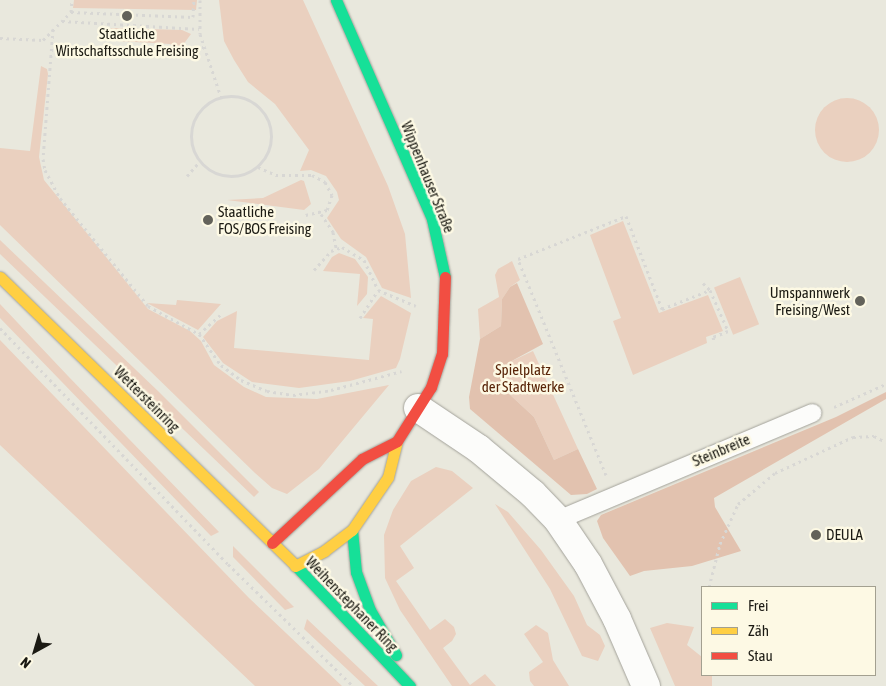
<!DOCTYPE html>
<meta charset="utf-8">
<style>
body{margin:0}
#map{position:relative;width:886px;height:686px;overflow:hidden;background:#e9e8dd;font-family:"Asap Condensed",sans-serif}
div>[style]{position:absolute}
.green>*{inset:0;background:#ead0bf;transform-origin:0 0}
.round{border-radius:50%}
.forest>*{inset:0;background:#e2c2af}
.path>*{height:3px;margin-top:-1.5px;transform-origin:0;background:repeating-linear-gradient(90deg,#d8d7d4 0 2.5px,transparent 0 6.5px)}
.path>.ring{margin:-1.5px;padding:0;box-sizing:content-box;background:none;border:3px solid #d8d7d4;border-radius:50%}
.roads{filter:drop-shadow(0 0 1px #a3a29a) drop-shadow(0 0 1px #a3a29a)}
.lane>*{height:18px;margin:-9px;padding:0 9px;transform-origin:9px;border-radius:9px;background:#fcfcfa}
.street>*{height:28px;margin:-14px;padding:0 14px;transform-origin:14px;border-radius:14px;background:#fcfcfa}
.fast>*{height:11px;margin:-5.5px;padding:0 5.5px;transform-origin:5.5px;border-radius:5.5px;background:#16e098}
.slow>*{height:11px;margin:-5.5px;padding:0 5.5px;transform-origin:5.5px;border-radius:5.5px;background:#ffcf43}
.jam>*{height:11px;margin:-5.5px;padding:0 5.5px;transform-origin:5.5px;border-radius:5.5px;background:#f24e42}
.dots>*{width:14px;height:14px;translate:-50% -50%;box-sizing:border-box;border:2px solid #fdf9e4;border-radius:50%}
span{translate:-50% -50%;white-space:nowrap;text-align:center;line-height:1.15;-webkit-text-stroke:5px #fdf9e4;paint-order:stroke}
.poi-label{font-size:15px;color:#1b1a13}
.left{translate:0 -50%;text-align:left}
.right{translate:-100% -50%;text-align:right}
.street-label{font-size:15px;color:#1b1a13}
.park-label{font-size:15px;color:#592509}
.legend{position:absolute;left:701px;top:586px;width:175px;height:90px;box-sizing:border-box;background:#fdf9e4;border:1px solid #a3a090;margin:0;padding:6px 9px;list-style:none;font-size:15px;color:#1b1a13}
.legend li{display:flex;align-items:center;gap:10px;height:25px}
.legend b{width:25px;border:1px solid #a3a090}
.north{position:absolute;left:10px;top:626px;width:50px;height:50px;-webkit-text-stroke:4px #fdf9e4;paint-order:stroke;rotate:219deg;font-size:14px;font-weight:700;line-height:20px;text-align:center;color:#1b1a13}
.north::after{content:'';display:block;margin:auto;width:18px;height:22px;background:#1b1a13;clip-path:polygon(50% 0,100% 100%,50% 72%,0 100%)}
</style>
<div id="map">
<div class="green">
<i style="clip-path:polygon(74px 0,197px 0,196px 10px,73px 8px)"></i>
<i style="clip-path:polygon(219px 0,303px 0,388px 186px,405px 234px,411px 298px,382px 288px,366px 257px,341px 239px,327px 218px,339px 200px,337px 192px,326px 176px,311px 170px,300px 171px,309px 150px,275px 104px,248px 82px,234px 60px,224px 41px)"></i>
<i style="clip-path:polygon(111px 28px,182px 30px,191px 34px,180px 49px,170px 44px,117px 41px,111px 37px)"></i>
<i style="clip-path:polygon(41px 66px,47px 69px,48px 74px,39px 157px,44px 180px,148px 309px,190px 331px,201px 341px,214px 365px,244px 387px,266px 397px,317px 399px,389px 385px,319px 469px,287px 494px,272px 488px,255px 473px,0 225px,0 148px,30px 151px)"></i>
<i class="round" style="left:815px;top:98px;width:64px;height:64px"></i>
<i style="clip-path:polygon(301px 180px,304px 181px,311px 204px,304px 210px,227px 200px,263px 198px)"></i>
<i style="clip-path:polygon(623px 221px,659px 313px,708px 295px,723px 331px,706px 337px,707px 343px,633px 375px,613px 321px,621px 318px,590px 235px)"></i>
<i style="clip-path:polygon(0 240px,158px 391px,259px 492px,254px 497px,0 254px)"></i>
<i style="clip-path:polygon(339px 253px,355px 259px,368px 277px,367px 294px,357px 306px,360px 274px,323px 271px,332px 257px)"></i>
<i style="clip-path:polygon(512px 261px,520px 280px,510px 287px,502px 299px,501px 326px,480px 339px,478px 309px,499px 297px,495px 275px,498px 269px)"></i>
<i style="left:740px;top:277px;width:51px;height:28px;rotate:68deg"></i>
<i style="clip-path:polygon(381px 296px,411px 313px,400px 359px,396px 368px,350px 381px,299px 388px,252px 382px,223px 363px,203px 337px,217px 321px,237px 311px,234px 348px,369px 360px,373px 319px,363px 318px)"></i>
<i style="clip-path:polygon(177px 300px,221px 304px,198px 330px,147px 303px,176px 305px)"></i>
<i style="clip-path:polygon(0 304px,68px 376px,219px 532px,211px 536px,0 318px)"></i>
<i style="clip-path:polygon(0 340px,249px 598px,342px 686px,255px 686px,0 445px)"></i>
<i style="clip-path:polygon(533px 351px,578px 449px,554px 460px,534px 417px,508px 393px,497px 368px)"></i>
<i style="clip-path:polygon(436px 467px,452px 471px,473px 488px,400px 546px,414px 568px,396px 581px,430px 630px,445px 619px,454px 627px,456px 634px,452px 641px,443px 648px,470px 685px,485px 674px,496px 686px,452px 686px,400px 610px,385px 578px,384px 535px,393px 510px,411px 481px)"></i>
<i style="clip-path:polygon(495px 504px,508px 512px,541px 550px,574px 596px,587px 625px,600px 635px,605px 646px,598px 661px,582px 656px,550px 589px)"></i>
<i style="clip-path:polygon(233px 546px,294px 607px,285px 610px,233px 557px)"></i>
<i style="clip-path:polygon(307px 619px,378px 686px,365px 686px,349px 671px,304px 629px)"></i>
<i style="clip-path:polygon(667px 623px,694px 627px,687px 645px,702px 657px,702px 675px,712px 675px,712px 686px,675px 686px,650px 628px)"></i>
<i style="clip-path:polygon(536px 625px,548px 633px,553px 660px,569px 686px,534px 686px,530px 681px,529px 672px,543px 662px,524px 634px)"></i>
</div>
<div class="forest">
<i style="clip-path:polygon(517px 283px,543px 344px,497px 369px,508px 393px,534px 417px,554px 460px,578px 449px,597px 489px,587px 494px,571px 495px,470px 409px,469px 397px,480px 339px,501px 326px,502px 299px,510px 287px)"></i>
<i style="clip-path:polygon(886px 392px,886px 399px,714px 498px,715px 507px,741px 551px,692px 566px,644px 571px,630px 576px,603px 538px,597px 521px,601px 515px,836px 417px)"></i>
</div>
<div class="path">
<i style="left:200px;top:0;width:34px;rotate:90deg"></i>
<i style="left:200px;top:34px;width:66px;rotate:71.6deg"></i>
<i style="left:71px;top:12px;width:12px;rotate:-85deg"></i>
<i style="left:62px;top:21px;width:137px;rotate:3.3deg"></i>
<i style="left:53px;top:29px;width:130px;rotate:94.4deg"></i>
<i style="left:43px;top:159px;width:11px;rotate:80deg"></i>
<i style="left:45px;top:170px;width:32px;rotate:62deg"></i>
<i style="left:60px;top:198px;width:139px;rotate:50.8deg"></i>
<i style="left:148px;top:306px;width:58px;rotate:28.8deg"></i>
<i style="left:199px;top:334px;width:38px;rotate:55deg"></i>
<i style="left:221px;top:365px;width:25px;rotate:37deg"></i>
<i style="left:241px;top:380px;width:28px;rotate:23deg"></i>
<i style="left:267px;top:391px;width:26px;rotate:9deg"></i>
<i style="left:293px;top:395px;width:38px;rotate:-7deg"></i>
<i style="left:331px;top:390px;width:73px;rotate:-15deg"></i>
<i style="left:0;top:38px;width:43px;rotate:2.7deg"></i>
<i style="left:43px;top:40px;width:40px;rotate:-45deg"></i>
<i style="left:71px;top:12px;width:122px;rotate:2.3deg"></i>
<i style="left:193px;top:17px;width:17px;rotate:-87deg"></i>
<i style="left:177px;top:54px;width:27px;rotate:-15deg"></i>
<i class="ring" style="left:191px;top:96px;width:77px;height:77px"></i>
<i style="left:258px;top:167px;width:20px;rotate:24deg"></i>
<i style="left:276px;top:175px;width:36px"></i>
<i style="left:312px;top:175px;width:15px;rotate:28deg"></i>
<i style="left:325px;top:182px;width:15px;rotate:62deg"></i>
<i style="left:332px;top:195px;width:16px;rotate:108deg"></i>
<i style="left:327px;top:210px;width:22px;rotate:167deg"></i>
<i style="left:187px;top:176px;width:20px;rotate:-49deg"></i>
<i style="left:321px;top:214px;width:22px;rotate:56deg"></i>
<i style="left:333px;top:232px;width:16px;rotate:79deg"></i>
<i style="left:314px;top:270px;width:25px;rotate:-48deg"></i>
<i style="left:331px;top:251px;width:12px;rotate:-20deg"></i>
<i style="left:342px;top:247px;width:26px;rotate:31deg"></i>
<i style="left:364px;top:260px;width:33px;rotate:65deg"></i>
<i style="left:378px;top:290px;width:41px;rotate:22.8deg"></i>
<i style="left:703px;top:283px;width:10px;rotate:45deg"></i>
<i style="left:360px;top:318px;width:33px;rotate:-57deg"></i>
<i style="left:0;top:328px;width:328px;rotate:46deg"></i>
<i style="left:228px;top:564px;width:175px;rotate:44.3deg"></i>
<i style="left:199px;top:334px;width:31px;rotate:-42deg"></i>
<i style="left:834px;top:407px;width:57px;rotate:-23.9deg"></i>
<i style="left:606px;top:475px;width:233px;rotate:-112.2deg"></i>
<i style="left:518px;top:259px;width:116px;rotate:-21.7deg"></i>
<i style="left:626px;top:216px;width:100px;rotate:68.8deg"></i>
<i style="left:662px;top:309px;width:52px;rotate:-21.6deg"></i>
<i style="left:710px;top:290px;width:45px;rotate:66.3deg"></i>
<i style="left:728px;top:331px;width:16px;rotate:158deg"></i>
<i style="left:713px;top:337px;width:4px;rotate:76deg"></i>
<i style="left:709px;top:587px;width:44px;rotate:-75.7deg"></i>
<i style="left:720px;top:544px;width:44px;rotate:-65.8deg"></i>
<i style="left:738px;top:504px;width:48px;rotate:-40deg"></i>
<i style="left:775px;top:473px;width:86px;rotate:-24.8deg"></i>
<i style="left:853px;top:437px;width:21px;rotate:-3deg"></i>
<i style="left:874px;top:436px;width:13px;rotate:27deg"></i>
</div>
<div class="roads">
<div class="lane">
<i style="left:558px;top:520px;width:276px;rotate:-22.8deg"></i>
</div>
<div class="street">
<i style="left:418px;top:408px;width:73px;rotate:33.9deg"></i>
<i style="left:479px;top:449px;width:70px;rotate:39.8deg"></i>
<i style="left:533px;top:494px;width:36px;rotate:46deg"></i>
<i style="left:558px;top:520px;width:53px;rotate:55.7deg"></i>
<i style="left:588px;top:564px;width:62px;rotate:62.2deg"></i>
<i style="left:617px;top:619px;width:73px;rotate:66.6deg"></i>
</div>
<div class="fast">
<i style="left:336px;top:0;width:239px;rotate:66.3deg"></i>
<i style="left:432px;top:219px;width:59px;rotate:77.4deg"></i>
<i style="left:352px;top:530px;width:42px;rotate:84.6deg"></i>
<i style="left:356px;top:572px;width:40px;rotate:69.8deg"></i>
<i style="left:370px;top:610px;width:52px;rotate:60deg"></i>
<i style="left:295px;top:565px;width:167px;rotate:46.5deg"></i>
</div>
<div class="slow">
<i style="left:0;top:277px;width:412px;rotate:44.3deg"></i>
<i style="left:295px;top:566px;width:33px;rotate:-27deg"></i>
<i style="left:324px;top:551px;width:35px;rotate:-37deg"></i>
<i style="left:352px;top:530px;width:64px;rotate:-55.8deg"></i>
<i style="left:388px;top:477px;width:37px;rotate:-76deg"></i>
</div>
<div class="jam">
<i style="left:272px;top:543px;width:123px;rotate:-43deg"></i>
<i style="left:362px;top:459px;width:39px;rotate:-27deg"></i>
<i style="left:397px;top:441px;width:64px;rotate:-57.8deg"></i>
<i style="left:431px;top:387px;width:35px;rotate:-72deg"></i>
<i style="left:442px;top:354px;width:77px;rotate:-87.8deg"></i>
</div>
</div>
<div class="dots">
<i style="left:127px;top:16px;background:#63625a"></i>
<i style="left:208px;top:220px;background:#63625a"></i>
<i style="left:860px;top:301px;background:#63625a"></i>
<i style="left:816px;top:535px;background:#63625a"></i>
</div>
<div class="poi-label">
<span style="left:127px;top:42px">Staatliche<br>Wirtschaftsschule Freising</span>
<span class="left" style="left:218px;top:220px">Staatliche<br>FOS/BOS Freising</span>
<span class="right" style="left:850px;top:301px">Umspannwerk<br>Freising/West</span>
<span class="left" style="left:826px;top:535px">DEULA</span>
</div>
<div class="street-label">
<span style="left:428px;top:177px;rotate:68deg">Wippenhauser Straße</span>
<span style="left:147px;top:399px;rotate:45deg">Wettersteinring</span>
<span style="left:721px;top:450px;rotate:-23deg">Steinbreite</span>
<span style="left:352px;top:604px;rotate:46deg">Weihenstephaner Ring</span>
</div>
<div class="park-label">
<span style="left:523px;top:378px">Spielplatz<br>der Stadtwerke</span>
</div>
<ul class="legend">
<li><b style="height:6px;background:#16e098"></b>Frei</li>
<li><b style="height:6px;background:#ffcf43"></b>Zäh</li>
<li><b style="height:6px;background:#f24e42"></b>Stau</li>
</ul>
<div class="north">N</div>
</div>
